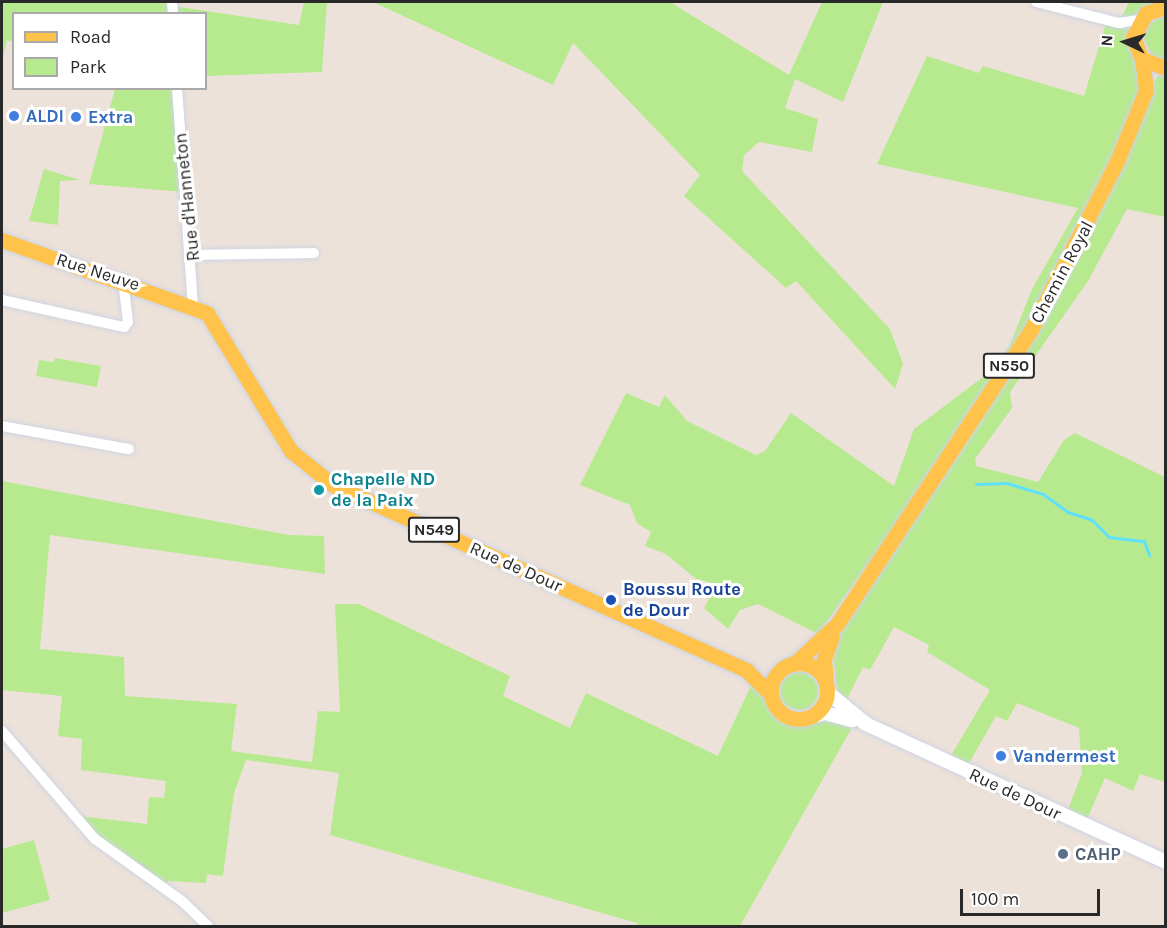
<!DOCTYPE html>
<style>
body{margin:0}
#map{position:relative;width:1167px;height:928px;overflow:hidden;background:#ede2d9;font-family:Karla,sans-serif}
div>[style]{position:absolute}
.green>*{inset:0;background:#b7ea8f}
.round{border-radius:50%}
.stream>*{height:3px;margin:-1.5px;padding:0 1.5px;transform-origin:1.5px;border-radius:1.5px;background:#60e1fb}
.roads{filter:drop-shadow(0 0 2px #ced4e4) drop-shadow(0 0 2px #ced4e4)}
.street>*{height:10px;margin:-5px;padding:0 5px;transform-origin:5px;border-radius:5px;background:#fff}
.secondary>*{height:14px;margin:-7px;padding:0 7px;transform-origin:7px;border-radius:7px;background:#fff}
.primary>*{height:15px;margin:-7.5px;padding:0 7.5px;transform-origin:7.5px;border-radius:7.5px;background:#ffc34c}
.primary>.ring{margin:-7.5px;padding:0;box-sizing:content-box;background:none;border:15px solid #ffc34c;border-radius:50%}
.dots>*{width:16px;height:16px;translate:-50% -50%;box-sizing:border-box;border:3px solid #fff;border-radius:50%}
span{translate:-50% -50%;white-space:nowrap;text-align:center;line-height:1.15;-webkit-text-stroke:6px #fff;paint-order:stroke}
.shield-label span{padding:2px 4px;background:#fff;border:2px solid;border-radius:4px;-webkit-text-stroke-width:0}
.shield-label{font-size:16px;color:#292929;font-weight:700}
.shop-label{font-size:18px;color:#366cbe;font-weight:700}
.left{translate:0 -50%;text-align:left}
.street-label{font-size:18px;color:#292929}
.culture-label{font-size:18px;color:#0d838f;font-weight:700}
.transit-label{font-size:18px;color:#164399;font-weight:700}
.service-label{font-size:18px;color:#4e5e75;font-weight:700}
.frame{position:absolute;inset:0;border:3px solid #292929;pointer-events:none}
.legend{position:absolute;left:12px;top:12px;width:195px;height:78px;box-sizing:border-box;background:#fff;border:2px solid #a9a9a9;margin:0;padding:8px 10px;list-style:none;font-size:18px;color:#292929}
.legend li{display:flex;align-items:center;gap:12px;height:30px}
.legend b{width:30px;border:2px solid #a9a9a9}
.north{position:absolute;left:1095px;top:12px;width:60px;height:60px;-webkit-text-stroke:4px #fff;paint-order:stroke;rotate:274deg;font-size:16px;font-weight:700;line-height:24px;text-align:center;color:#292929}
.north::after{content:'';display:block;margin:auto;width:21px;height:27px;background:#292929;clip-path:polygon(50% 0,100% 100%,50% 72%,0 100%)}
.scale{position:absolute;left:960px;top:889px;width:140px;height:27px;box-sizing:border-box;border:3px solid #292929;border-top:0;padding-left:8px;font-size:18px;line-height:21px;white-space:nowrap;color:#292929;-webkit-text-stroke:4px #fff;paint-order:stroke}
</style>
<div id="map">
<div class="green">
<i style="clip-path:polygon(2px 2px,172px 2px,173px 6px,299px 25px,304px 2px,327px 2px,322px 72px,206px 76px,206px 14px,14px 14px,13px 42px,7px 40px,2px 61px)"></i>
<i style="clip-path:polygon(373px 2px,670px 2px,789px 75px,822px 2px,883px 2px,843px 102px,795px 79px,785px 108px,818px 119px,812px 152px,759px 142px,744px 155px,742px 171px,890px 329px,903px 364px,895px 389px,796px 281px,786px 288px,684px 196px,700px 175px,573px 43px,553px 85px)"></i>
<i style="clip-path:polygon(1129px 2px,1165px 2px,1139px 20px,1147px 89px,1165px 69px,1165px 217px,1127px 209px,1088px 281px,1010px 392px,1012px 408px,975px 459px,976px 466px,1038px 482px,1064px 440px,1075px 433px,1165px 477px,1165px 782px,1140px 774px,1133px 791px,1105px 778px,1084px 826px,1065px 817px,1082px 773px,1079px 728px,1017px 703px,1007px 721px,996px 716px,965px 770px,947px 762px,990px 690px,927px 652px,929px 645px,894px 627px,870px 670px,863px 667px,846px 701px,837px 691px,832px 645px,898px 522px,818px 634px,758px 604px,740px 610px,728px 629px,704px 608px,717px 585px,695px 578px,666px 554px,645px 546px,651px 532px,637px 523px,630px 505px,580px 485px,626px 393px,659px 407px,665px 395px,687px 421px,756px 455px,765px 451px,791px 413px,894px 486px,914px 429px,991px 371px,1010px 345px,1032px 289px,1078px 208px,877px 164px,927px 56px,979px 73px,983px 66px,1084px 96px,1107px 20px,1119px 23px)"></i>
<i style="clip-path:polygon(1165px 16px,1165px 59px,1164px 60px,1151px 55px,1143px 37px,1148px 24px)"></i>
<i style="clip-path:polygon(115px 89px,177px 89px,184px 192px,89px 184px)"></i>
<i style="clip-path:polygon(44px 169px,80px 180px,60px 181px,58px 225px,29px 221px)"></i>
<i style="clip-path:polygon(55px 358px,101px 366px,97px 387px,36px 376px,39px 360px,54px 362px)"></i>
<i style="clip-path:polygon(2px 481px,289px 535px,324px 536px,325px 574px,50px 535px,40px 649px,124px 657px,125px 696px,237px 704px,231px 751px,312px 762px,318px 711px,340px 712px,335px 604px,359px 604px,510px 676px,503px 696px,570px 728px,586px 693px,718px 756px,755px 677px,784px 715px,801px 719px,825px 713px,855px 722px,740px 926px,636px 926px,645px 909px,637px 923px,330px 835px,339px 773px,246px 760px,234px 793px,223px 876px,207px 874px,206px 883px,168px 881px,165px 888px,95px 839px,79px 816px,147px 824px,149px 797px,164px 798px,166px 781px,81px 770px,82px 739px,58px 736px,62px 696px,2px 690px)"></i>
<i class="round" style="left:780px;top:672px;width:38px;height:38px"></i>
<i style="clip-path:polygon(34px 840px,50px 900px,2px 913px,2px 849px)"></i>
</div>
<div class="stream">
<i style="left:976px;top:484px;width:31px;rotate:-2deg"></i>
<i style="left:1007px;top:483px;width:38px;rotate:17deg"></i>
<i style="left:1043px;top:494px;width:31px;rotate:36deg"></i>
<i style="left:1068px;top:512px;width:25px;rotate:18deg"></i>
<i style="left:1092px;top:520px;width:24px;rotate:45deg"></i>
<i style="left:1109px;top:537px;width:35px;rotate:7deg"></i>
<i style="left:1144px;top:541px;width:15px;rotate:70deg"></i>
</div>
<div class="roads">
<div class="street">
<i style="left:172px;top:2px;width:12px;rotate:85deg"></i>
<i style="left:1036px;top:2px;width:86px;rotate:14.2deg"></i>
<i style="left:1119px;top:23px;width:20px;rotate:-9deg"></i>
<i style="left:177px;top:88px;width:219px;rotate:85.8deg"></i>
<i style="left:192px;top:255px;width:122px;rotate:-0.9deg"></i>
<i style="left:2px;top:300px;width:125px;rotate:12.5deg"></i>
<i style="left:124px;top:327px;width:6px;rotate:-51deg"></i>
<i style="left:128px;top:322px;width:42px;rotate:-96.8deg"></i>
<i style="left:2px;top:426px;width:129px;rotate:10.3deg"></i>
<i style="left:2px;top:731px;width:143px;rotate:49.3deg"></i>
<i style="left:95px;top:839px;width:107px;rotate:35.5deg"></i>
<i style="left:182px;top:901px;width:36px;rotate:44deg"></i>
</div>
<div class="secondary">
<i style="left:827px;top:692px;width:50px;rotate:39.4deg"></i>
<i style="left:866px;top:724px;width:330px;rotate:24.7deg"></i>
<i style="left:810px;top:717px;width:16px;rotate:-15deg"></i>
<i style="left:825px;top:713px;width:28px;rotate:15deg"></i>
</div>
<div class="primary">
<i style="left:1166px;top:7px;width:21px;rotate:163deg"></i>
<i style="left:1146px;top:13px;width:27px;rotate:118deg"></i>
<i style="left:1133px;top:37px;width:24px;rotate:68deg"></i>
<i style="left:1142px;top:59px;width:26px;rotate:21deg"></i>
<i style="left:2px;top:240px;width:218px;rotate:19.6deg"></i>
<i style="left:207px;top:313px;width:162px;rotate:58.7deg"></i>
<i style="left:291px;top:451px;width:54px;rotate:39deg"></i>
<i style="left:333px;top:485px;width:453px;rotate:24.1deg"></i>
<i style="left:746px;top:670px;width:35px;rotate:44deg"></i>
<i class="ring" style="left:771px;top:663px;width:41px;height:41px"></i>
<i style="left:794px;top:664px;width:59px;rotate:-42.9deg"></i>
<i style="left:837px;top:624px;width:352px;rotate:-56.6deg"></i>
<i style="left:1031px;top:330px;width:192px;rotate:-63deg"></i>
<i style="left:1118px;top:159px;width:74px;rotate:-67.9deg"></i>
<i style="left:1146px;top:90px;width:31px;rotate:-97deg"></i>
<i style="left:826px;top:682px;width:23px;rotate:-95deg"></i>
<i style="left:824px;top:659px;width:24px;rotate:-71deg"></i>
</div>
</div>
<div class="dots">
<i style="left:14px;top:116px;background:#3f7fe0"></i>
<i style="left:76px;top:117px;background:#3f7fe0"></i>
<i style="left:319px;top:490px;background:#0f9aa8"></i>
<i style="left:611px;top:600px;background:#1a4fb4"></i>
<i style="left:1001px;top:756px;background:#3f7fe0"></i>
<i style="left:1063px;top:854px;background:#5c6f8a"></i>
</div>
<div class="shield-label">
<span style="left:1009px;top:366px">N550</span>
<span style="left:434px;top:530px">N549</span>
</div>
<div class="shop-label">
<span class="left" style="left:26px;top:116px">ALDI</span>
<span class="left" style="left:88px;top:117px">Extra</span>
<span class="left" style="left:1013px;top:756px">Vandermest</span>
</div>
<div class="street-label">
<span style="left:187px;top:197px;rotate:-96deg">Rue d'Hanneton</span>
<span style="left:98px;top:272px;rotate:18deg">Rue Neuve</span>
<span style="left:1062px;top:272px;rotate:-62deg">Chemin Royal</span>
<span style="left:516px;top:567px;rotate:24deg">Rue de Dour</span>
<span style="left:1015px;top:794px;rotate:25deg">Rue de Dour</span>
</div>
<div class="culture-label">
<span class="left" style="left:331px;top:490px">Chapelle ND<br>de la Paix</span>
</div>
<div class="transit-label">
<span class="left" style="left:623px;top:600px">Boussu Route<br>de Dour</span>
</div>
<div class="service-label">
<span class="left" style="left:1075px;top:854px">CAHP</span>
</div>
<div class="frame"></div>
<ul class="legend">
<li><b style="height:8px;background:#ffc34c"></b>Road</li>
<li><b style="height:16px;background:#b7ea8f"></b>Park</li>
</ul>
<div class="north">N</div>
<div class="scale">100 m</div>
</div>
